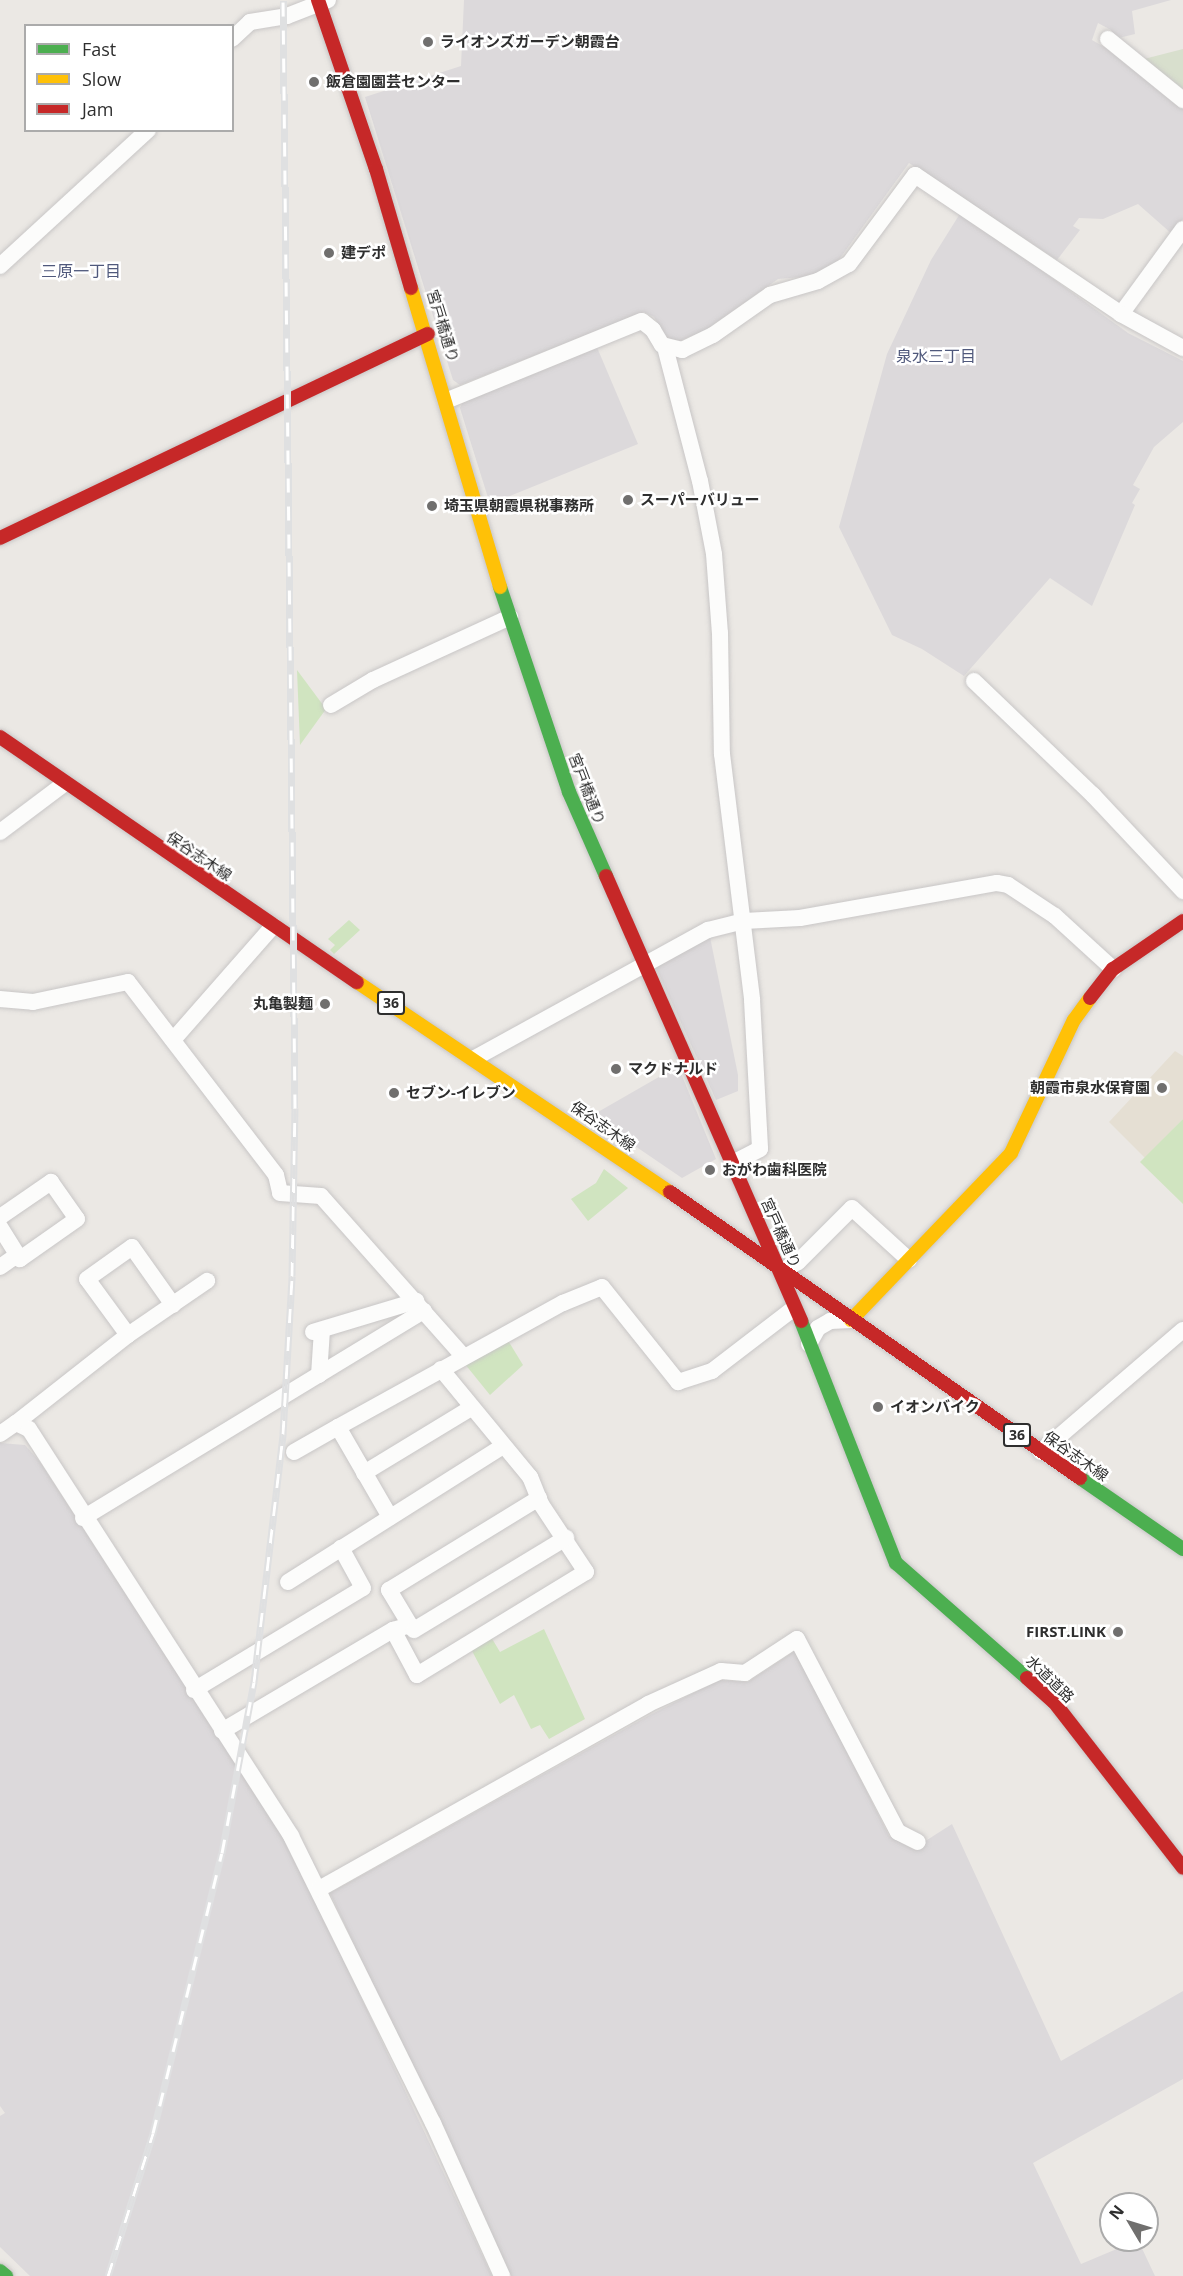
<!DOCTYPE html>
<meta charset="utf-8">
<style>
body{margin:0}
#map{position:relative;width:1183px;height:2276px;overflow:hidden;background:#ebe8e4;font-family:"Open Sans","Noto Sans JP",sans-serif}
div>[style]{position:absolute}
.industrial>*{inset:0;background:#dcd9db}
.education>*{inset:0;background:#e5dfd3}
.green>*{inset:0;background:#d0e4c0}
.cemetery>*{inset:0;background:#d8dfcd}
.roads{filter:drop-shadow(0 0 2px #c8c6c6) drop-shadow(0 0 2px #c8c6c6)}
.street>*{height:16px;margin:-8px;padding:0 8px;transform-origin:8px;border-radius:8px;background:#fcfcfb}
.fast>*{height:14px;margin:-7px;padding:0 7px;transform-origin:7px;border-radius:7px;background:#4caf50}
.slow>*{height:14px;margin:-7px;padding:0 7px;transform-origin:7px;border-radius:7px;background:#ffc107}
.jam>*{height:14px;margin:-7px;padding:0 7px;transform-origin:7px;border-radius:7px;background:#c62828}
.rail>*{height:7px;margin-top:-3.5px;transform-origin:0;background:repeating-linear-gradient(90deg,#fff 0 14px,#dfe0e1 0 28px);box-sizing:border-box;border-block:2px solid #dfe0e1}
.dots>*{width:16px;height:16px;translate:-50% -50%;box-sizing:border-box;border:3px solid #fff;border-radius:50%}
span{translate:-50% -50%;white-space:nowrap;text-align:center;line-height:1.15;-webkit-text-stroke:5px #fff;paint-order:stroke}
.shield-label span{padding:2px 4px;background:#fff;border:2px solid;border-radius:4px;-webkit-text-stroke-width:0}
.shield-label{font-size:14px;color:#2e2e2e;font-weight:700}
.poi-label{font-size:15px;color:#2e2e2e;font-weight:700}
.left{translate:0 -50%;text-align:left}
.right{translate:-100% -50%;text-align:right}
.street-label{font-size:15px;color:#2e2e2e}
.neighbourhood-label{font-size:16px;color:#50597c}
.legend{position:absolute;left:24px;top:24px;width:210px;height:108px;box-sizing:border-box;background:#fff;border:2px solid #ababab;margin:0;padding:8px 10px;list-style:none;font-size:18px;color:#2e2e2e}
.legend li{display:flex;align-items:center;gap:12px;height:30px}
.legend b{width:30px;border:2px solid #ababab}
.north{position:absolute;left:1099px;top:2192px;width:60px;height:60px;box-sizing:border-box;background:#fff;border:2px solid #ababab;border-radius:50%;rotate:308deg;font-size:16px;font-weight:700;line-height:24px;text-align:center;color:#2e2e2e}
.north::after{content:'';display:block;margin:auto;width:21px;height:27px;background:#706f6e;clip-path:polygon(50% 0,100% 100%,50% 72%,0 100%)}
</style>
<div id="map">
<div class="industrial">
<i style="clip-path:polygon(464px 0,1171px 0,1132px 11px,1135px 34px,1115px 39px,1111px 30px,1098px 23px,1092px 40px,1142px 69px,1183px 108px,1183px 219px,1172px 234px,1138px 204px,1103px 219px,1079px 218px,1073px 226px,1080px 230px,1057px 260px,909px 163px,838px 261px,814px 276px,778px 279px,706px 330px,675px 343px,666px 337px,654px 317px,644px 312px,460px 385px,453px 380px,365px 97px,461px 66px)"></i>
<i style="clip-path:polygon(961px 212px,1128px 333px,1183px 361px,1183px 422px,1154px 447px,1133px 485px,1140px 489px,1132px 503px,1135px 505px,1092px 606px,1050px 578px,964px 676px,922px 649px,892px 635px,839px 527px,887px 354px,931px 260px)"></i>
<i style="clip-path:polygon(596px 345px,638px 444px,490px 504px,460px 408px,464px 399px)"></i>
<i style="clip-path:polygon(710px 937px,738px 1075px,738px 1091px,716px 1100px,654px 963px)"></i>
<i style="clip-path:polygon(678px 1066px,716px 1159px,682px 1178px,591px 1116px)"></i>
<i style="clip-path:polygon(0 1443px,25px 1445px,40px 1462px,291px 1848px,492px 2276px,30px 2276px,0 2247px,0 2116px,5px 2113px,0 2106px)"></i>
<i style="clip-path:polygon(796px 1650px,889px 1836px,913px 1849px,952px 1824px,1061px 2061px,1183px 1991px,1183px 2079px,1033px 2163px,1081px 2264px,1138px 2240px,1155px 2276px,508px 2276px,330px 1893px,648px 1716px,719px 1680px,748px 1682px)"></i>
</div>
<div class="education">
<i style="clip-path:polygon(1175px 1051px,1183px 1056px,1183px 1119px,1145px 1158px,1109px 1122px)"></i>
</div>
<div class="green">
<i style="clip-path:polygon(297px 670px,326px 709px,300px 745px)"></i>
<i style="clip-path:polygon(349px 920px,360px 930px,334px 954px,330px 950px,335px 945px,328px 939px)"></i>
<i style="clip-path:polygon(1183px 1119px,1183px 1204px,1140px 1162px)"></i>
<i style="clip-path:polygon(604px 1169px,628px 1188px,588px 1221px,571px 1199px,596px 1183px)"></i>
<i style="clip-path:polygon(504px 1334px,523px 1365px,490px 1395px,460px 1358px)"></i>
<i style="clip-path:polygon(544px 1629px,585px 1719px,549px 1739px,540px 1725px,531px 1729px,514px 1695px,500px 1704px,471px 1649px,491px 1637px,500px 1652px)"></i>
</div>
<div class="cemetery">
<i style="clip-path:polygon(1183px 49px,1183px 89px,1144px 59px)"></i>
</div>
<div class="roads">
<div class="street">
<i style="left:232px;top:39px;width:25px;rotate:-43deg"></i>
<i style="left:250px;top:22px;width:37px;rotate:-9deg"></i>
<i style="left:287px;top:16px;width:44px;rotate:-21.3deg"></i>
<i style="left:1108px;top:39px;width:97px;rotate:39.1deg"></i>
<i style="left:0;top:266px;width:201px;rotate:-42.6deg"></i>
<i style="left:1121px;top:314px;width:105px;rotate:-53.9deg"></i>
<i style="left:665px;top:347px;width:138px;rotate:75.4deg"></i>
<i style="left:700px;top:481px;width:74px;rotate:79.1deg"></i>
<i style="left:714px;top:554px;width:79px;rotate:85.7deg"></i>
<i style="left:720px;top:633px;width:121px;rotate:89.1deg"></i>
<i style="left:722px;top:754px;width:248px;rotate:83deg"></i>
<i style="left:752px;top:1000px;width:149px;rotate:86.9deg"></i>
<i style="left:760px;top:1149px;width:31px;rotate:153deg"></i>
<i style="left:448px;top:400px;width:209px;rotate:-22.2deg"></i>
<i style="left:642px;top:321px;width:14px;rotate:39deg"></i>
<i style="left:653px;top:330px;width:17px;rotate:59deg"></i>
<i style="left:662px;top:345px;width:21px;rotate:14deg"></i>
<i style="left:682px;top:350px;width:34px;rotate:-26deg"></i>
<i style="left:713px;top:335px;width:70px;rotate:-35.1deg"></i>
<i style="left:770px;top:295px;width:50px;rotate:-16.3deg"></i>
<i style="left:818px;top:281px;width:35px;rotate:-29deg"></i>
<i style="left:849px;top:264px;width:111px;rotate:-53.4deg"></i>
<i style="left:915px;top:175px;width:249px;rotate:34deg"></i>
<i style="left:1121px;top:314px;width:71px;rotate:28.7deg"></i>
<i style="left:974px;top:681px;width:165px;rotate:43.8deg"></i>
<i style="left:1093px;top:795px;width:132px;rotate:46.8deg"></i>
<i style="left:331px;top:705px;width:49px;rotate:-30.8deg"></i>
<i style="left:373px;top:680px;width:151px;rotate:-24.7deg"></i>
<i style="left:0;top:832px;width:80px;rotate:-36.9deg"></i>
<i style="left:0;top:999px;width:33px;rotate:5deg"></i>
<i style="left:33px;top:1002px;width:97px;rotate:-11.9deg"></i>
<i style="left:128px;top:982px;width:243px;rotate:52.5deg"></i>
<i style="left:276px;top:1175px;width:18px;rotate:77deg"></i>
<i style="left:280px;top:1193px;width:41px;rotate:4.2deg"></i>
<i style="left:321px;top:1196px;width:214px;rotate:48.4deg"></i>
<i style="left:173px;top:1040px;width:152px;rotate:-48.7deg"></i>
<i style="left:475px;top:1058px;width:266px;rotate:-28.8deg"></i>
<i style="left:708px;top:930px;width:37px;rotate:-14deg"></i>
<i style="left:744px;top:921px;width:56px;rotate:-3.1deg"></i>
<i style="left:800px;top:918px;width:200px;rotate:-10.1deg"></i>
<i style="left:997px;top:883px;width:11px;rotate:10deg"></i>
<i style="left:1008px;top:885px;width:56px;rotate:33.4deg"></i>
<i style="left:1055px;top:916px;width:79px;rotate:42.4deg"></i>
<i style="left:0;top:1217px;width:62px;rotate:-34.5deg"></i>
<i style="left:51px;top:1182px;width:45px;rotate:54.9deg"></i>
<i style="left:77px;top:1219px;width:70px;rotate:144.9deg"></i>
<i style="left:20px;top:1259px;width:38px;rotate:-122deg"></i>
<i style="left:0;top:1267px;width:21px;rotate:-35deg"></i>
<i style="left:781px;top:1271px;width:19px;rotate:-28deg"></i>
<i style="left:798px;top:1262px;width:76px;rotate:-45deg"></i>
<i style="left:852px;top:1208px;width:77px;rotate:42.4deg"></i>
<i style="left:313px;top:1332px;width:108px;rotate:-16.8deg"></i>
<i style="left:128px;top:1335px;width:69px;rotate:-126.2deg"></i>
<i style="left:87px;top:1279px;width:55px;rotate:-35.4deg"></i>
<i style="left:132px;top:1247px;width:71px;rotate:54.7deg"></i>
<i style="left:809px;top:1344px;width:18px;rotate:-61deg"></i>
<i style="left:818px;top:1328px;width:14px;rotate:-30deg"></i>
<i style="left:830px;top:1321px;width:21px;rotate:-3deg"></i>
<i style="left:319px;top:1375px;width:45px;rotate:-86.2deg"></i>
<i style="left:16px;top:1423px;width:142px;rotate:-38.2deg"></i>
<i style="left:128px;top:1335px;width:96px;rotate:-34.4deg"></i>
<i style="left:0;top:1434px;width:19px;rotate:-35deg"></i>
<i style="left:16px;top:1423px;width:14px;rotate:25deg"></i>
<i style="left:29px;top:1429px;width:484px;rotate:57.2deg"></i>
<i style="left:291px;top:1836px;width:320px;rotate:63.7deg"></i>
<i style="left:433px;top:2123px;width:168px;rotate:65.7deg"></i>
<i style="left:294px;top:1452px;width:51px;rotate:-29.6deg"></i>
<i style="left:1041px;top:1452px;width:187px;rotate:-40.7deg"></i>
<i style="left:364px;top:1473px;width:125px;rotate:-31.3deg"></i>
<i style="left:390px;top:1517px;width:104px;rotate:-120deg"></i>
<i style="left:338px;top:1427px;width:257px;rotate:-28.9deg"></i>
<i style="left:563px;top:1303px;width:42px;rotate:-22.3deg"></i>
<i style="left:602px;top:1287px;width:122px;rotate:51.3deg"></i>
<i style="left:678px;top:1382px;width:36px;rotate:-18deg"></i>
<i style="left:712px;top:1371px;width:103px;rotate:-37.5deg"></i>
<i style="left:83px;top:1518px;width:399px;rotate:-31.3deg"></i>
<i style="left:288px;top:1582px;width:254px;rotate:-32.3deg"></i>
<i style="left:410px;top:1625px;width:41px;rotate:-121deg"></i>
<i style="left:389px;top:1590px;width:176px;rotate:-31.5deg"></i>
<i style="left:393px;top:1630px;width:51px;rotate:61.9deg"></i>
<i style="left:417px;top:1675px;width:198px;rotate:-31.4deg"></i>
<i style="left:586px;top:1572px;width:82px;rotate:-123.5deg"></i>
<i style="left:541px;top:1504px;width:29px;rotate:-112deg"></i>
<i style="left:530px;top:1477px;width:140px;rotate:-129.5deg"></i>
<i style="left:194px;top:1690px;width:197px;rotate:-31.1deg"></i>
<i style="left:363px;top:1588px;width:46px;rotate:-118.8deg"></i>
<i style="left:222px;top:1731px;width:199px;rotate:-30.6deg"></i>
<i style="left:393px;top:1630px;width:18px;rotate:-16deg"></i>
<i style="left:410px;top:1625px;width:6px;rotate:51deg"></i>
<i style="left:414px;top:1630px;width:178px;rotate:-31.2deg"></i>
<i style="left:319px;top:1889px;width:377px;rotate:-29.3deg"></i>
<i style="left:648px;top:1704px;width:80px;rotate:-24.3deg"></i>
<i style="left:721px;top:1671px;width:24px;rotate:5deg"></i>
<i style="left:745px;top:1673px;width:62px;rotate:-33.2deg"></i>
<i style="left:797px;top:1639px;width:218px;rotate:62.4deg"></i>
<i style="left:898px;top:1832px;width:22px;rotate:27deg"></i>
</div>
<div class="fast">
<i style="left:500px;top:587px;width:216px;rotate:71.4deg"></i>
<i style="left:569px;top:792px;width:92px;rotate:66.2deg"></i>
<i style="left:801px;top:1321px;width:260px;rotate:68.6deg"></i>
<i style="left:896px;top:1563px;width:174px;rotate:41.3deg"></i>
<i style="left:1080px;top:1478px;width:125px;rotate:34.6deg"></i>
<i style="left:0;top:2271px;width:8px;rotate:40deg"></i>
</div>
<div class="slow">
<i style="left:411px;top:288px;width:312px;rotate:73.4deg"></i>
<i style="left:357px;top:982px;width:377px;rotate:33.9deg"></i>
<i style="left:851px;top:1320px;width:231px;rotate:-46.2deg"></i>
<i style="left:1011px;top:1153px;width:147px;rotate:-64.7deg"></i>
<i style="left:1074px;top:1020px;width:27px;rotate:-54deg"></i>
</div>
<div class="jam">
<i style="left:318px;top:0;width:179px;rotate:71.1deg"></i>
<i style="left:376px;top:169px;width:124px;rotate:73.6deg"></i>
<i style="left:0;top:538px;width:474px;rotate:-25.5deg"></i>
<i style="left:0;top:737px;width:433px;rotate:34.5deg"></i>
<i style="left:606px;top:876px;width:486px;rotate:66.3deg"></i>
<i style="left:1090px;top:998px;width:37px;rotate:-52deg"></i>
<i style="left:1113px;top:969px;width:85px;rotate:-34.4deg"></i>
<i style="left:670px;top:1192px;width:500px;rotate:34.9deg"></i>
<i style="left:1027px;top:1678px;width:36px;rotate:42deg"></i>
<i style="left:1054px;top:1702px;width:210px;rotate:52.1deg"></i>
</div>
</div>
<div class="rail">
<i style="left:108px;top:2276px;width:150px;rotate:-72.5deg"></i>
<i style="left:153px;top:2133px;width:288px;rotate:-76.2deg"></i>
<i style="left:222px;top:1853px;width:174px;rotate:-79.4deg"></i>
<i style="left:254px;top:1682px;width:250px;rotate:-83.3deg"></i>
<i style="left:283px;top:1434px;width:158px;rotate:-86.7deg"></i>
<i style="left:292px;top:1276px;width:168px;rotate:-89deg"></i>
<i style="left:295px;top:1108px;width:1108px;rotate:-90.62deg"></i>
</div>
<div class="dots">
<i style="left:428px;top:42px;background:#706f6e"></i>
<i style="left:314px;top:82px;background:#706f6e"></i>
<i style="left:329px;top:253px;background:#706f6e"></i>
<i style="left:628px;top:500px;background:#706f6e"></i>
<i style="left:432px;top:506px;background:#706f6e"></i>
<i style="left:325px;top:1004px;background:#706f6e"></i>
<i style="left:616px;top:1069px;background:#706f6e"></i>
<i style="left:1162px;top:1088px;background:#706f6e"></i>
<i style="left:394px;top:1093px;background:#706f6e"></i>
<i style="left:710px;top:1170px;background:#706f6e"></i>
<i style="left:878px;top:1407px;background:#706f6e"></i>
<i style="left:1118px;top:1632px;background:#706f6e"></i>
</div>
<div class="shield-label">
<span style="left:391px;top:1003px">36</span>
<span style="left:1017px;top:1435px">36</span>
</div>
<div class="poi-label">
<span class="left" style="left:440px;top:42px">ライオンズガーデン朝霞台</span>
<span class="left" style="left:326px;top:82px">飯倉園園芸センター</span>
<span class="left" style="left:341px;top:253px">建デポ</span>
<span class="left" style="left:640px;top:500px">スーパーバリュー</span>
<span class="left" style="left:444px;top:506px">埼玉県朝霞県税事務所</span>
<span class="right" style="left:313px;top:1004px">丸亀製麺</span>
<span class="left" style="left:628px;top:1069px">マクドナルド</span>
<span class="right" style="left:1150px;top:1088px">朝霞市泉水保育園</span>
<span class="left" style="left:406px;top:1093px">セブン-イレブン</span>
<span class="left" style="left:722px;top:1170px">おがわ歯科医院</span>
<span class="left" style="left:890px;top:1407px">イオンバイク</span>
<span class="right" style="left:1106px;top:1632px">FIRST.LINK</span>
</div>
<div class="street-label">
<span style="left:443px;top:326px;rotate:73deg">宮戸橋通り</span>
<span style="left:587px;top:789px;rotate:69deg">宮戸橋通り</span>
<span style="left:199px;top:856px;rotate:34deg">保谷志木線</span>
<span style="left:603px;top:1126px;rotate:35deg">保谷志木線</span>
<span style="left:781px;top:1233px;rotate:66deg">宮戸橋通り</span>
<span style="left:1076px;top:1456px;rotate:35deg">保谷志木線</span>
<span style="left:1050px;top:1679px;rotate:44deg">水道道路</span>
</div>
<div class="neighbourhood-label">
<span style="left:81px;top:271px">三原一丁目</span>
<span style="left:936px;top:356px">泉水三丁目</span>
</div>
<ul class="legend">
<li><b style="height:8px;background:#4caf50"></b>Fast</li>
<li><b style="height:8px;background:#ffc107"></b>Slow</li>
<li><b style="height:8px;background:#c62828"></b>Jam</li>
</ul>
<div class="north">N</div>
</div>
